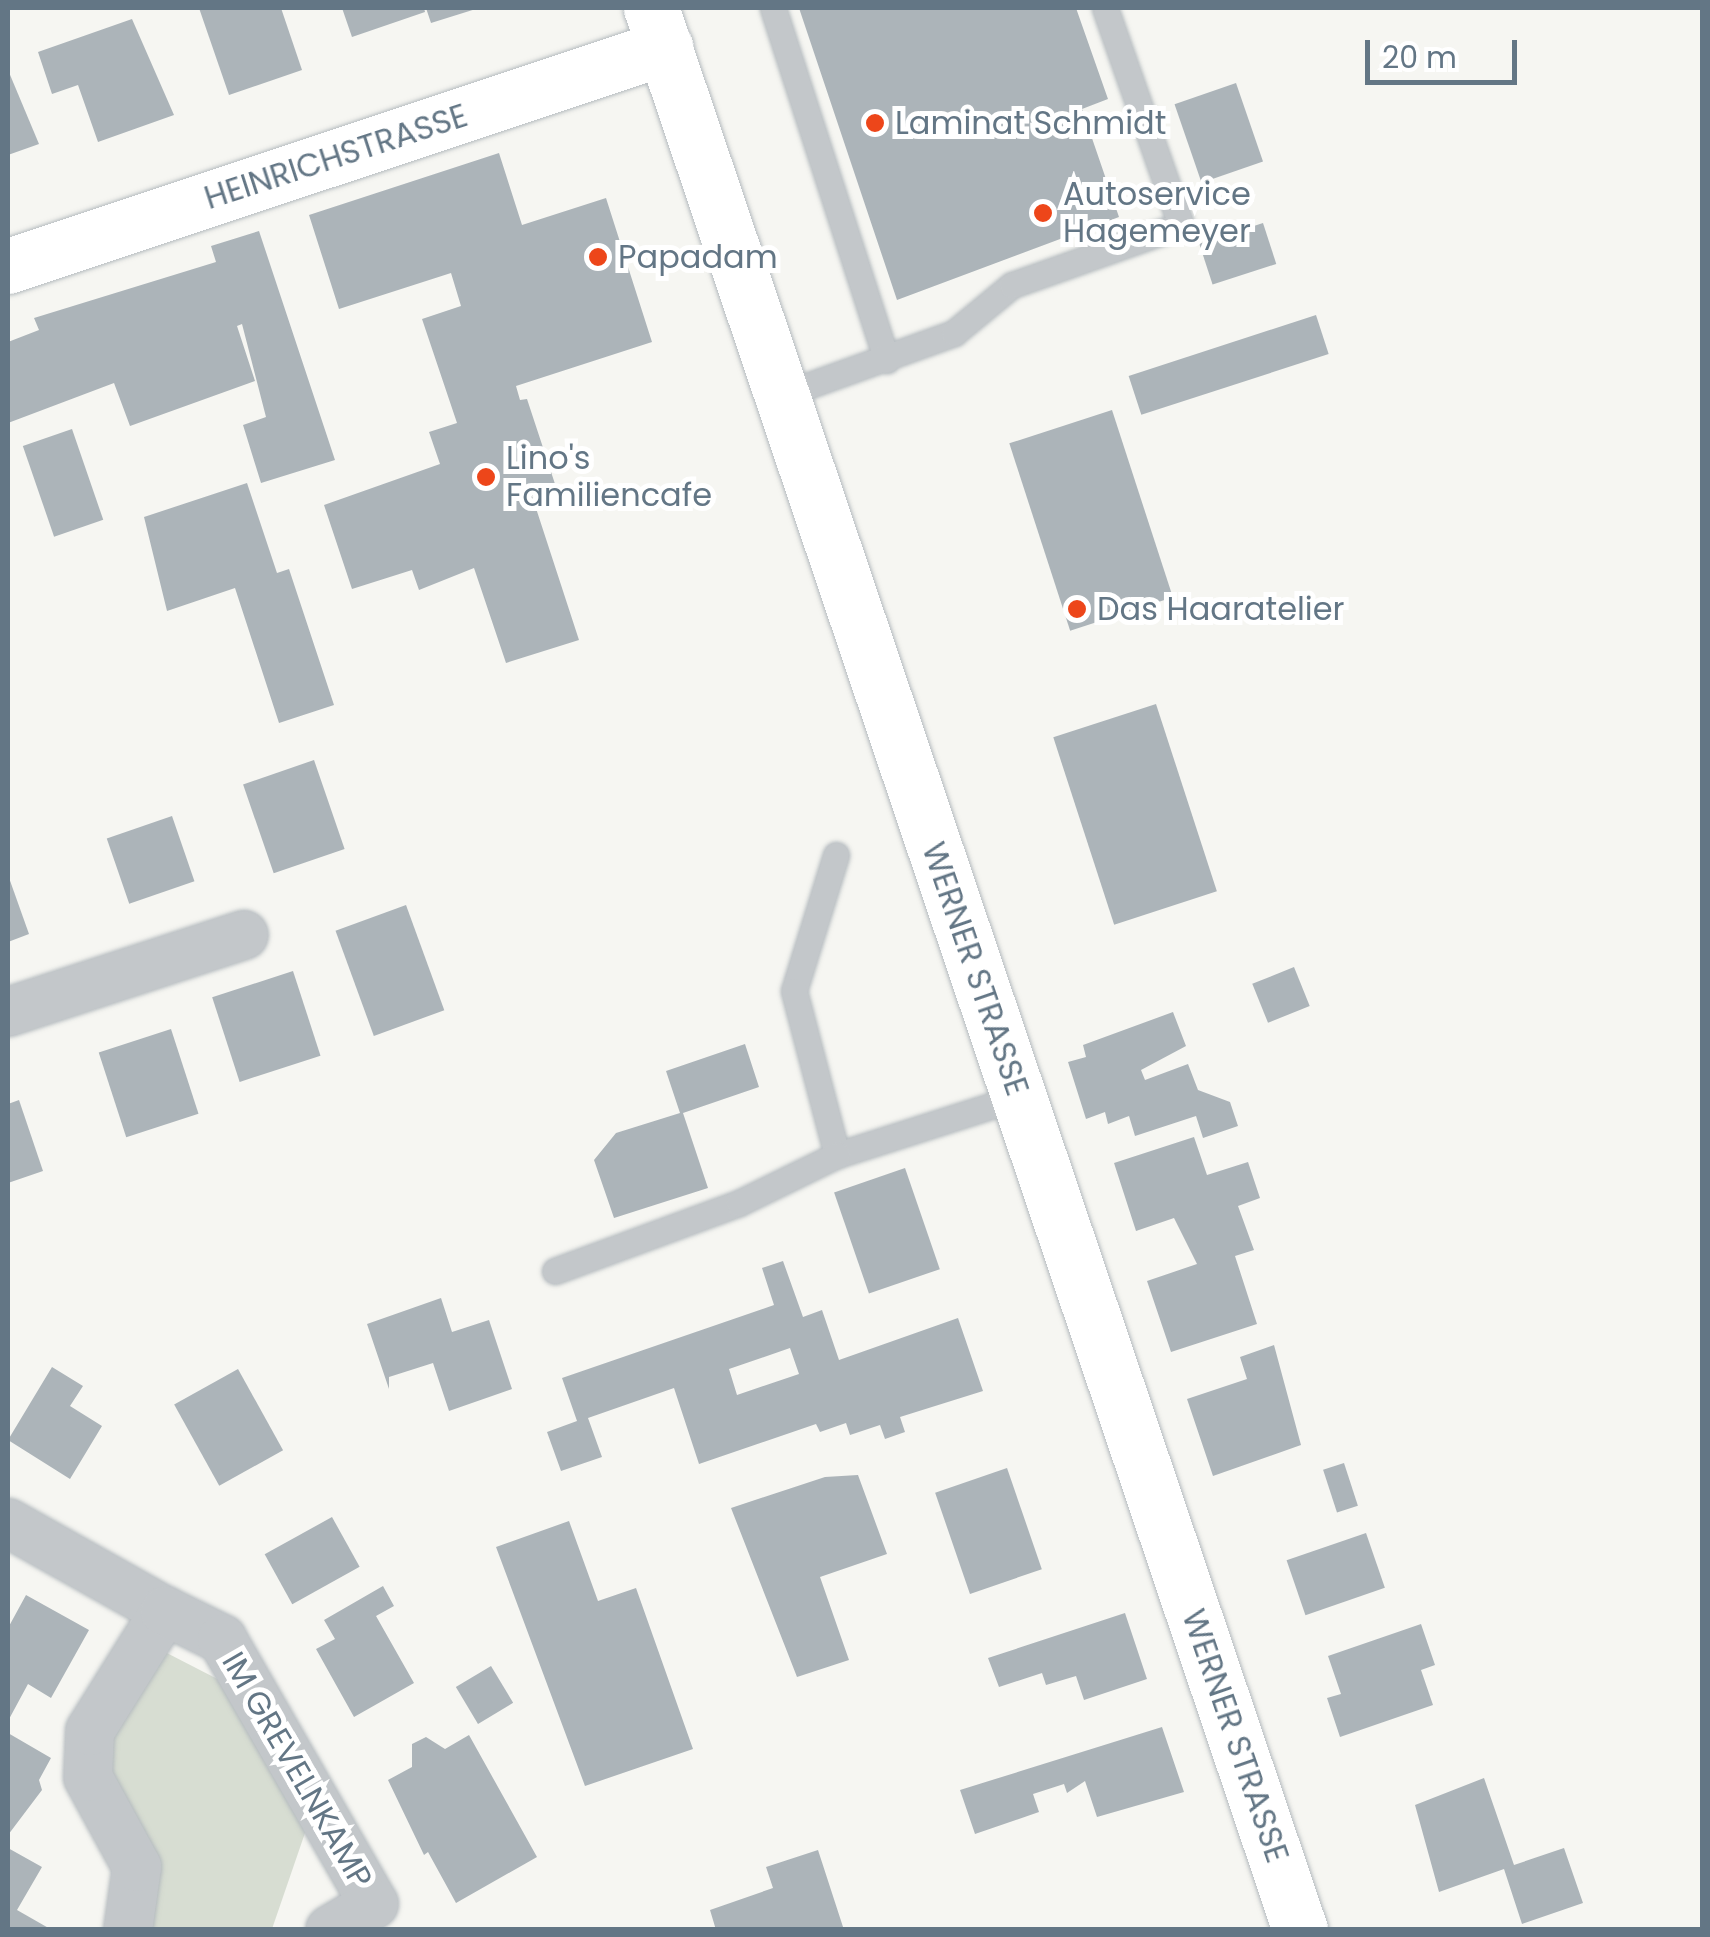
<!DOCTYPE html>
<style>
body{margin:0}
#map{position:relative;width:1710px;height:1937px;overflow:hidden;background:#f6f6f2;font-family:Poppins,sans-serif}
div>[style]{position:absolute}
.green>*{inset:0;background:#d7ddd2}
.building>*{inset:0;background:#acb4b9;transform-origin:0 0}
.roads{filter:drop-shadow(0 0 2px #b5bbbf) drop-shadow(0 0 2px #b5bbbf)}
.lane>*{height:25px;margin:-12.5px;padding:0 12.5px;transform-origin:12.5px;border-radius:12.5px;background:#c3c7ca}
.street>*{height:48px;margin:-24px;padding:0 24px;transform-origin:24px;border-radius:24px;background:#c3c7ca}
.secondary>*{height:55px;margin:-27.5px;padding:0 27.5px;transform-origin:27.5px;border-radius:27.5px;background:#fff}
.primary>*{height:55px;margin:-27.5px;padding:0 27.5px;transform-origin:27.5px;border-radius:27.5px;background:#fff}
.dots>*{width:28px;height:28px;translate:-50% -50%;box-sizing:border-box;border:5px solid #fff;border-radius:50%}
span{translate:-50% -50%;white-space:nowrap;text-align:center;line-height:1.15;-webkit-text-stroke:10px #fff;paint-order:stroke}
.poi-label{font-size:32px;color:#637685}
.left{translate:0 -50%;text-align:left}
.street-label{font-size:32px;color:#637685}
.frame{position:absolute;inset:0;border:10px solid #637685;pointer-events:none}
.scale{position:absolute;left:1365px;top:40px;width:152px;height:45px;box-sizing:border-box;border:5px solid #637685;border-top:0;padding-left:12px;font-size:30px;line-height:35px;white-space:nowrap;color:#637685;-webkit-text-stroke:8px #fff;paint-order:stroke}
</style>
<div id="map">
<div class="green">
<i style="clip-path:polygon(161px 1650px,231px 1686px,306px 1830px,272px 1929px,145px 1929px,102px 1775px,106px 1743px)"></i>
</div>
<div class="building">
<i style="clip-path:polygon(199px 8px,281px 8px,302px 70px,229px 95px)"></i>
<i style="clip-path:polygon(342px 8px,424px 8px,425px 12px,352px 37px)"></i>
<i style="clip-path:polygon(426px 8px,479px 8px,431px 23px)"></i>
<i style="clip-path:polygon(799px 8px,1076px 8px,1108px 99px,1082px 109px,1119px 217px,897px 300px)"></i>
<i style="clip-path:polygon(132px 19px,174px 115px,98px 142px,78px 85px,52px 94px,38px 52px)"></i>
<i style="clip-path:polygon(8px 70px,39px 144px,8px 155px)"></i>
<i style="left:1236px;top:83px;width:83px;height:65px;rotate:71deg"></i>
<i style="clip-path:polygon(499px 153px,522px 225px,606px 198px,652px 342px,516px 386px,520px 400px,527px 399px,556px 487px,532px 496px,579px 640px,506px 663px,474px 568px,419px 590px,412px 570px,352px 589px,324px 505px,440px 464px,429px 432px,457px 423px,422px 319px,461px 306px,451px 273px,339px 309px,309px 215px)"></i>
<i style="left:1263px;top:223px;width:43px;height:67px;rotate:72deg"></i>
<i style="clip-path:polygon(259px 231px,335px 460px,261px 483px,243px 425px,266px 417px,242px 324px,237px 326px,255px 381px,130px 426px,114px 383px,8px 423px,8px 342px,39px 330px,34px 318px,216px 262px,211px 246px)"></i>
<i style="left:1316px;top:315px;width:41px;height:197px;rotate:72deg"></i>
<i style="left:1112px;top:410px;width:197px;height:108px;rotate:72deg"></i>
<i style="left:72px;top:429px;width:96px;height:52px;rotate:71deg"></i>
<i style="clip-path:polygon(247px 483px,277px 573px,289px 569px,334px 705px,279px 723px,235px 588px,167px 611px,144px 517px)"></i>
<i style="left:1156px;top:704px;width:197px;height:108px;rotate:72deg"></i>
<i style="left:314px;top:760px;width:94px;height:75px;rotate:71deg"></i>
<i style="left:172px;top:816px;width:69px;height:69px;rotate:71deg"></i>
<i style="clip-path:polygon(8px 875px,29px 934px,8px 942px)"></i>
<i style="left:406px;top:905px;width:112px;height:75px;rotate:70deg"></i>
<i style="left:1294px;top:967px;width:42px;height:45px;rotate:68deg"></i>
<i style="left:293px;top:971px;width:89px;height:85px;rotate:72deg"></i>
<i style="clip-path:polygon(1173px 1012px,1186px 1046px,1141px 1070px,1145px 1080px,1188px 1064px,1198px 1090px,1230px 1102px,1238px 1126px,1203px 1138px,1196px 1116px,1135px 1136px,1129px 1116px,1108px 1124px,1105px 1112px,1086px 1119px,1068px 1062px,1086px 1057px,1083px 1045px)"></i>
<i style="left:171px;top:1029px;width:89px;height:76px;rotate:72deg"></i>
<i style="clip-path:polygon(745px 1044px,759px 1087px,683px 1113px,708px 1188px,614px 1218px,594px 1160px,616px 1133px,680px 1113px,666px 1071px)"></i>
<i style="clip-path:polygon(19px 1100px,43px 1171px,8px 1183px,8px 1104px)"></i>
<i style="clip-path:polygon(1194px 1137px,1207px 1175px,1248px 1162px,1260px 1198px,1238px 1206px,1254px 1250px,1235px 1256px,1257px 1324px,1171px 1352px,1147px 1281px,1197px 1264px,1174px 1218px,1136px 1231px,1114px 1163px)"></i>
<i style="left:905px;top:1168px;width:107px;height:75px;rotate:71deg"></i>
<i style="clip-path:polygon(evenodd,783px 1261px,803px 1317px,822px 1310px,839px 1360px,958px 1318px,983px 1391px,900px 1417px,905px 1432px,885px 1439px,880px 1425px,850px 1435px,846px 1423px,820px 1432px,816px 1424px,699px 1464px,674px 1388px,588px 1418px,602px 1457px,561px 1471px,547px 1432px,577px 1421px,562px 1378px,774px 1305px,762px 1268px,783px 1261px,790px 1348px,799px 1374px,737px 1395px,729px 1369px,790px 1348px)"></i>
<i style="clip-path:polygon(441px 1298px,452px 1332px,489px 1320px,512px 1389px,449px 1411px,433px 1363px,389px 1377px,389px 1389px,367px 1324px)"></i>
<i style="clip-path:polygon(1274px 1345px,1301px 1445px,1213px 1476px,1187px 1399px,1247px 1379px,1240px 1357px)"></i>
<i style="clip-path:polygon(52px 1367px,83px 1386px,70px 1406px,102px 1426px,70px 1479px,8px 1440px)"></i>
<i style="left:238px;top:1369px;width:93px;height:73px;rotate:61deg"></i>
<i style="left:1344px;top:1463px;width:45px;height:22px;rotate:72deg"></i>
<i style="left:1007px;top:1468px;width:107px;height:76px;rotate:71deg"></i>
<i style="clip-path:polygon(858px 1475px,887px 1554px,820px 1577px,849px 1660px,797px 1677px,731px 1508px,825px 1477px)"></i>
<i style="left:332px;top:1517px;width:57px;height:77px;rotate:61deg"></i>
<i style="clip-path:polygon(569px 1521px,598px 1601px,636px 1588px,693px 1749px,585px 1786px,496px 1547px)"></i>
<i style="left:1366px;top:1533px;width:58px;height:84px;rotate:71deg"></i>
<i style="clip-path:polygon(383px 1586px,394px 1606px,376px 1616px,414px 1683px,354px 1717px,316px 1649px,335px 1639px,324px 1620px)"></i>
<i style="clip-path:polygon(26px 1595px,89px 1630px,51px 1698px,28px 1684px,8px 1721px,8px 1628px)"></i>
<i style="clip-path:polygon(1125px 1613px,1147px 1679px,1084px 1700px,1076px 1676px,1046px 1685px,1042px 1673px,999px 1687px,988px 1658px)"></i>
<i style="clip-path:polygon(1421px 1624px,1435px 1665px,1421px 1670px,1433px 1705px,1340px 1737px,1327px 1698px,1341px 1694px,1328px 1656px)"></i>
<i style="left:491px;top:1666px;width:43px;height:41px;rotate:59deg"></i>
<i style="clip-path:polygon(1162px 1727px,1184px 1792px,1097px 1817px,1085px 1781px,1067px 1793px,1064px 1784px,1033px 1794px,1039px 1812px,975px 1834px,960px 1790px)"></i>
<i style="clip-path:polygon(8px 1733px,51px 1758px,39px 1780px,42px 1790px,8px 1835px)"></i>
<i style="clip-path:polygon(469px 1735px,537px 1857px,456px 1903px,428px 1852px,424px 1855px,388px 1780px,412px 1767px,412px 1744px,426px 1737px,445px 1749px)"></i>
<i style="clip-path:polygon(1484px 1778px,1514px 1865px,1564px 1848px,1583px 1903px,1522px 1924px,1504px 1869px,1439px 1892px,1415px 1805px)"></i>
<i style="clip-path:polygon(8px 1848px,42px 1867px,17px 1910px,52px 1930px,8px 1930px)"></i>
<i style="clip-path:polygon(818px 1850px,844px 1930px,716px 1930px,710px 1910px,773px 1888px,766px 1867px)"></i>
</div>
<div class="roads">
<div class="lane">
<i style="left:773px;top:8px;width:370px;rotate:72.1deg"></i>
<i style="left:782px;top:395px;width:183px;rotate:-19.8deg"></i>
<i style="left:954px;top:333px;width:75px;rotate:-39.6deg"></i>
<i style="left:1012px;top:285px;width:179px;rotate:-19.5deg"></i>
<i style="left:1181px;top:225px;width:230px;rotate:-109.3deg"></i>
<i style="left:836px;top:855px;width:142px;rotate:107.2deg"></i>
<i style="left:794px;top:991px;width:170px;rotate:75.3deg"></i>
<i style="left:837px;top:1155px;width:191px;rotate:-17.7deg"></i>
<i style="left:555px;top:1271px;width:196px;rotate:-20.3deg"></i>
<i style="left:739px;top:1203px;width:109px;rotate:-26.1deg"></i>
</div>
<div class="street">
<i style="left:8px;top:1012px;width:248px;rotate:-18.1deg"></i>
<i style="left:8px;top:1523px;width:180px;rotate:29.3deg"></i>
<i style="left:128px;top:1930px;width:64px;rotate:-81.9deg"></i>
<i style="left:137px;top:1867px;width:102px;rotate:-118.6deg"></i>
<i style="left:88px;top:1777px;width:46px;rotate:-87.5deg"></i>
<i style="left:90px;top:1731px;width:142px;rotate:-58deg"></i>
<i style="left:165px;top:1611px;width:64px;rotate:26.2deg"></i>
<i style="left:222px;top:1639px;width:305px;rotate:60.2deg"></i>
<i style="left:374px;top:1904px;width:51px;rotate:149.4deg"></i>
</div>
<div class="secondary">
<i style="left:8px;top:266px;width:693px;rotate:-18.43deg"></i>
</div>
<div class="primary">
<i style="left:651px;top:8px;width:2029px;rotate:71.34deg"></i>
</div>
</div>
<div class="dots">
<i style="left:875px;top:123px;background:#ed461a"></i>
<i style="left:1043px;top:213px;background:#ed461a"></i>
<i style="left:598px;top:257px;background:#ed461a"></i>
<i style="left:486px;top:477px;background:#ed461a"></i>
<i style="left:1077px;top:609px;background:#ed461a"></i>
</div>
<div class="poi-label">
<span class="left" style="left:895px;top:123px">Laminat Schmidt</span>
<span class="left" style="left:1063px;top:213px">Autoservice<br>Hagemeyer</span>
<span class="left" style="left:618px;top:257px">Papadam</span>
<span class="left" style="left:506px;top:477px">Lino's<br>Familiencafe</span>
<span class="left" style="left:1097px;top:609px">Das Haaratelier</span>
</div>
<div class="street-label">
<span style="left:336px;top:157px;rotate:-18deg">HEINRICHSTRASSE</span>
<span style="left:975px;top:969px;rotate:71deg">WERNER STRASSE</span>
<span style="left:1235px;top:1736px;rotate:71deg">WERNER STRASSE</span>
<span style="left:297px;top:1770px;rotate:60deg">IM GREVELNKAMP</span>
</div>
<div class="frame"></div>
<div class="scale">20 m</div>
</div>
